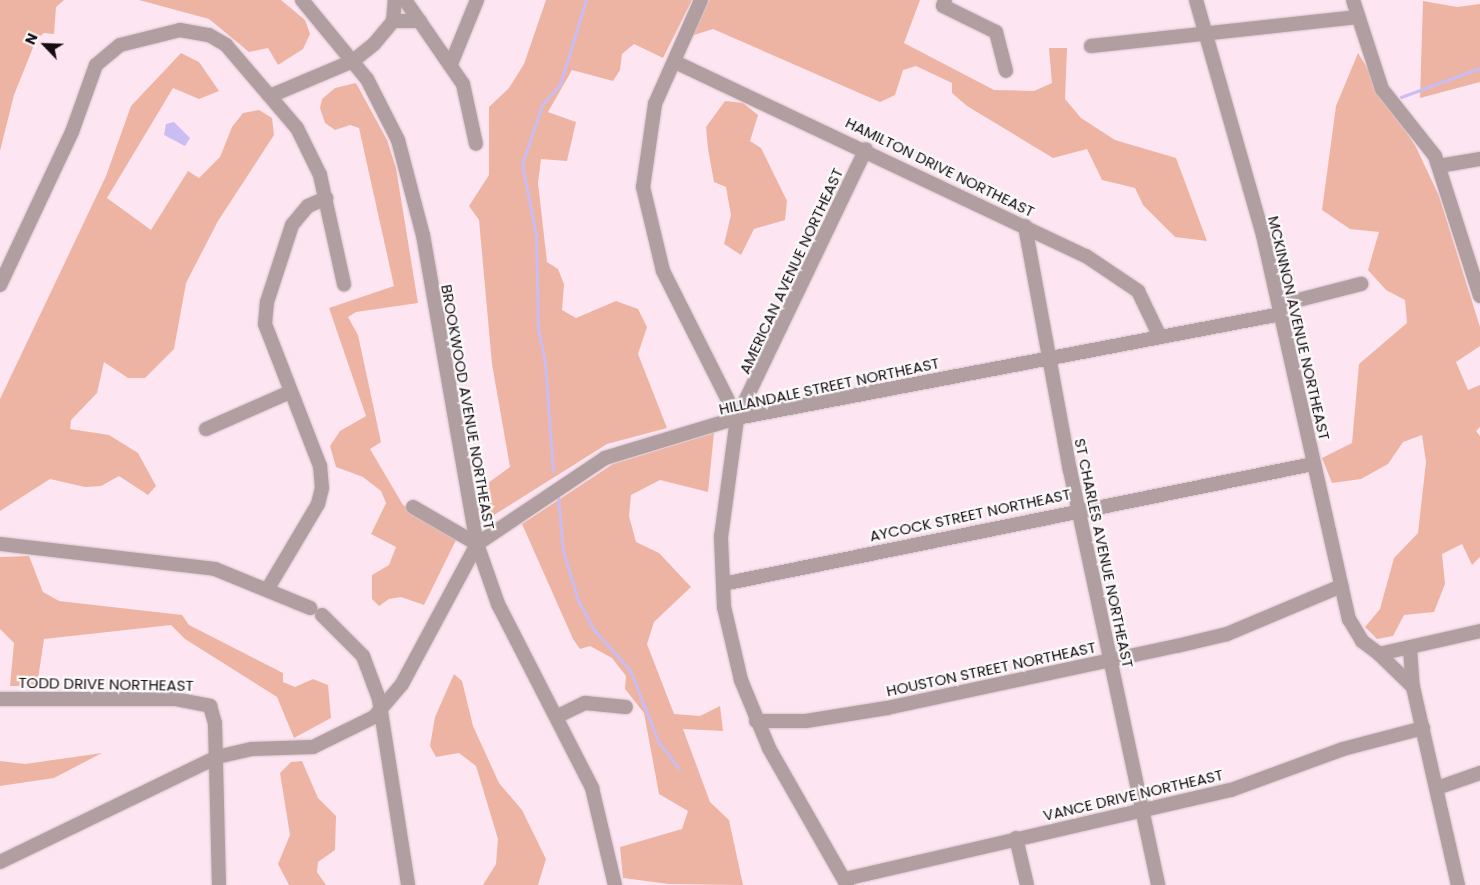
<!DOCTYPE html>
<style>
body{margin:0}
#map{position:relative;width:1480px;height:885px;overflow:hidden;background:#fde6f1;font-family:Poppins,sans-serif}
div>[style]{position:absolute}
.green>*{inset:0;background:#eeb4a3}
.water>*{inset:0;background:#cabdf3}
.stream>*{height:3px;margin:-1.5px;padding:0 1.5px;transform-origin:1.5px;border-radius:1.5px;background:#cabdf3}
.roads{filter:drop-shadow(0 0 1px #d8c3cd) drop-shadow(0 0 1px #d8c3cd)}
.minor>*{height:14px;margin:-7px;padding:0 7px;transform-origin:7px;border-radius:7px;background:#b19ea0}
span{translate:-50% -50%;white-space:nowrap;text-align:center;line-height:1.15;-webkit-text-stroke:4.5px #fafafa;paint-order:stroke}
.street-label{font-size:15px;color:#180c13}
.north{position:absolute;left:20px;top:20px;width:50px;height:50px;-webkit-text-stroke:4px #fafafa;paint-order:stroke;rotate:294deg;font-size:14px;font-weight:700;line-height:20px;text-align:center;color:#180c13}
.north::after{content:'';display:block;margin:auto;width:18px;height:22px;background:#180c13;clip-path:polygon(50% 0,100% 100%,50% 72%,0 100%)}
</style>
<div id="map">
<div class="green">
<i style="clip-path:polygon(0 0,64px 0,56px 7px,54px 34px,44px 33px,36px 40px,14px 95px,0 151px)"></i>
<i style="clip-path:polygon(139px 0,281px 0,305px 20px,310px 34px,303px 49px,278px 65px,268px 48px,249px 52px,209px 19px)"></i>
<i style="clip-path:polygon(546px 0,692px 0,663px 58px,634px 44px,622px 54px,620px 70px,613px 81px,572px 70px,548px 112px,576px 122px,567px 161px,541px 159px,538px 183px,547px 262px,558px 269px,564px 284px,562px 310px,576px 318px,616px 301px,638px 309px,647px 327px,638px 354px,667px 428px,607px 444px,494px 515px,487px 515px,481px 488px,510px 467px,492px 364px,479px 220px,469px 206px,489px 175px,489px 107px,509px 88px,524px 64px)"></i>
<i style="clip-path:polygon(709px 0,920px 0,904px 43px,994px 90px,1034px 91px,1052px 83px,1049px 48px,1067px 48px,1065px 99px,1081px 118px,1115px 140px,1176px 158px,1207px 241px,1175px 237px,1143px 205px,1135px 188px,1102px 180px,1087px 149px,1053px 158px,967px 106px,952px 93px,952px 83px,916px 66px,903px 70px,895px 95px,880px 102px,713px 29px,691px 36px)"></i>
<i style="clip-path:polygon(1423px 1px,1457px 7px,1480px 4px,1480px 82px,1420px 98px)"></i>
<i style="clip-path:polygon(181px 53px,199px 62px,219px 91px,199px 99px,173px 88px,107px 198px,151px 230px,188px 171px,199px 178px,220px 157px,232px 127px,243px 113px,259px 110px,272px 118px,274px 135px,218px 221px,186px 283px,174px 349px,145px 378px,128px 378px,104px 362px,97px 393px,71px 420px,70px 429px,109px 435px,138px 453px,156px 486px,148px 495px,119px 476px,101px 486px,85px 487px,50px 479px,0 511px,0 399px,106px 176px,131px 106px)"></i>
<i style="clip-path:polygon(1358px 53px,1416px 147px,1439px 196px,1480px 327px,1480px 346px,1456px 362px,1468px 390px,1480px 385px,1480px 427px,1476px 431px,1480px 436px,1480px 557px,1472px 565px,1462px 544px,1442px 554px,1445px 584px,1434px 612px,1404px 615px,1393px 636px,1377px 639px,1365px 627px,1380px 609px,1394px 558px,1418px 533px,1426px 462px,1422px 435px,1403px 442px,1388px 464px,1361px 479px,1332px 483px,1322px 458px,1352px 443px,1359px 364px,1407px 323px,1405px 300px,1386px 290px,1368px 270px,1379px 232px,1350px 229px,1322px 210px,1336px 106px)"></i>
<i style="clip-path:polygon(356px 83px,387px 140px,396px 168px,418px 303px,356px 312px,348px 317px,358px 335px,381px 442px,370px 449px,403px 505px,457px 538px,424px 605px,401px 597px,389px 599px,379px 606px,372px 599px,372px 575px,389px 565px,396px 547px,371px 534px,386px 503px,381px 491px,363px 477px,336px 467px,330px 446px,340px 431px,366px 416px,329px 308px,394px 286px,359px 128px,350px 125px,335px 130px,325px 123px,320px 108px,322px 99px,335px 88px)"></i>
<i style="clip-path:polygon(725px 101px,743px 103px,758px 115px,750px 141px,761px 148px,787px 201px,785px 220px,754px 229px,741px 255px,724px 244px,731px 215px,726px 187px,714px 182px,708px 149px,706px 127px)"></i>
<i style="clip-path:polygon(714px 433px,708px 492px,660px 480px,631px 495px,629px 516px,636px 542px,659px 553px,691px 587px,654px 622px,647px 644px,674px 714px,700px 716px,720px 706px,723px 731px,683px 729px,710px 802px,729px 820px,743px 885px,669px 884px,623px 878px,620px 847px,682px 829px,688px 811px,659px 794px,644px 713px,625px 689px,626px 676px,612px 658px,590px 646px,580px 649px,573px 639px,522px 524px,613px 464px)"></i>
<i style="clip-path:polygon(29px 556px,43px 592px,59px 601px,182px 615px,189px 625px,283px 673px,283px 682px,295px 687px,313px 679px,328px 685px,331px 718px,294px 738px,277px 697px,185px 639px,171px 625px,44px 639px,37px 686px,10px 686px,14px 643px,0 629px,0 557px)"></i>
<i style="clip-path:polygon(454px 674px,462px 681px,473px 726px,499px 783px,522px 810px,546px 859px,538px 885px,483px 885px,496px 864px,498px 839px,476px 766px,459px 753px,436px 757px,430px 746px,435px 717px)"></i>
<i style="clip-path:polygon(102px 753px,54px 778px,0 786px,0 761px,25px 764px)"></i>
<i style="clip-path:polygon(302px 761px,318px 798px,336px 816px,335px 850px,318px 862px,317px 872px,326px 885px,289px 885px,278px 864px,290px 835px,280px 773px,291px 762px)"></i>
</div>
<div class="water">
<i style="clip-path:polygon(174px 122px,190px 138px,185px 146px,164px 135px,166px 124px)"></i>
</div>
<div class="stream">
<i style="left:1401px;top:97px;width:84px;rotate:-20.2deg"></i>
<i style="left:553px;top:471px;width:109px;rotate:-94.2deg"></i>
<i style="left:545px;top:362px;width:33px;rotate:-102deg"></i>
<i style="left:538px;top:330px;width:95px;rotate:-91.2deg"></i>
<i style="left:536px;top:235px;width:72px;rotate:-101.2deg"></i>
<i style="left:522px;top:164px;width:62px;rotate:-71.3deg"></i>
<i style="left:542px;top:105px;width:28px;rotate:-49deg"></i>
<i style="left:560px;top:84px;width:88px;rotate:-72.8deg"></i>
<i style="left:558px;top:497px;width:54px;rotate:84.7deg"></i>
<i style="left:563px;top:551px;width:51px;rotate:73deg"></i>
<i style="left:578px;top:600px;width:34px;rotate:62deg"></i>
<i style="left:594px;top:630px;width:54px;rotate:48deg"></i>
<i style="left:630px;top:670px;width:76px;rotate:68.5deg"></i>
<i style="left:658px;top:741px;width:34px;rotate:53deg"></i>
</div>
<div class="roads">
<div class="minor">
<i style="left:302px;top:0;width:102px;rotate:50.6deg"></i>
<i style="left:367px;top:79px;width:68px;rotate:63.1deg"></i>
<i style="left:398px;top:140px;width:98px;rotate:75.3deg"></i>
<i style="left:423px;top:235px;width:314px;rotate:80.1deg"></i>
<i style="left:477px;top:544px;width:64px;rotate:70.7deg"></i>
<i style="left:498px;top:604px;width:207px;rotate:62.9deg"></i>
<i style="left:592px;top:788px;width:100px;rotate:76.7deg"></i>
<i style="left:405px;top:0;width:102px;rotate:55.4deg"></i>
<i style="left:463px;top:84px;width:61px;rotate:77.8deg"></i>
<i style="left:701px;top:0;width:114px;rotate:113.9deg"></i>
<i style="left:655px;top:104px;width:84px;rotate:98.2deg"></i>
<i style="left:643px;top:187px;width:86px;rotate:76.6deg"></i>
<i style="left:663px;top:271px;width:165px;rotate:63.3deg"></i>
<i style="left:945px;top:0;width:6px;rotate:108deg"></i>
<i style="left:943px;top:6px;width:59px;rotate:26.1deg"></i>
<i style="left:996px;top:32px;width:40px;rotate:75.6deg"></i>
<i style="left:1196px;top:0;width:244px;rotate:74.1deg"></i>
<i style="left:1263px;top:235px;width:394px;rotate:77.4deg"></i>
<i style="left:1349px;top:619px;width:26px;rotate:59deg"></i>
<i style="left:1362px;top:641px;width:21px;rotate:37deg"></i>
<i style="left:1379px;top:654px;width:104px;rotate:-12.8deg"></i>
<i style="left:1353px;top:0;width:94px;rotate:72deg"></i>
<i style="left:1382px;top:89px;width:85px;rotate:51.7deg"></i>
<i style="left:1435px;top:156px;width:147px;rotate:72.2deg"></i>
<i style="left:393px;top:21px;width:27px"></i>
<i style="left:1091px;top:46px;width:268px;rotate:-6.2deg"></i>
<i style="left:675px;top:62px;width:454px;rotate:25.3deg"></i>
<i style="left:1086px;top:256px;width:63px;rotate:33.9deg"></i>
<i style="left:1138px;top:291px;width:51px;rotate:64.4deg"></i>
<i style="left:451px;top:64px;width:69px;rotate:-67.9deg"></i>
<i style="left:270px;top:96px;width:90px;rotate:-22.9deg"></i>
<i style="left:353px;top:61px;width:27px;rotate:-39deg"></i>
<i style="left:374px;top:44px;width:30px;rotate:-50deg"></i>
<i style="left:393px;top:21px;width:21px;rotate:-85deg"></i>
<i style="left:1439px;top:166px;width:42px;rotate:-9.7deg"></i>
<i style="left:1025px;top:226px;width:248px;rotate:79.6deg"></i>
<i style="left:1070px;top:470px;width:424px;rotate:78deg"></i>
<i style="left:0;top:285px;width:169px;rotate:-64.8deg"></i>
<i style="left:72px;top:132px;width:71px;rotate:-70.3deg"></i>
<i style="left:96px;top:65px;width:31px;rotate:-40deg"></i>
<i style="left:120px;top:45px;width:62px;rotate:-14deg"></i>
<i style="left:180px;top:30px;width:29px;rotate:10deg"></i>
<i style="left:209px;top:35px;width:20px;rotate:30deg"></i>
<i style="left:226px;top:45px;width:109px;rotate:49.5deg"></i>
<i style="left:297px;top:128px;width:52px;rotate:63.9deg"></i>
<i style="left:320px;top:175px;width:112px;rotate:77.6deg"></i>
<i style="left:1279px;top:305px;width:85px;rotate:-14.4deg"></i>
<i style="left:206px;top:429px;width:92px;rotate:-23.8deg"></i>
<i style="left:413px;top:507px;width:74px;rotate:30deg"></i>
<i style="left:0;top:544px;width:216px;rotate:6.6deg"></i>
<i style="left:215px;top:569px;width:103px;rotate:22.3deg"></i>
<i style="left:723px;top:584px;width:602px;rotate:-11.5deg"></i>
<i style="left:267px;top:590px;width:100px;rotate:-59.3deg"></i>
<i style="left:318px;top:504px;width:16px;rotate:-76deg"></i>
<i style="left:322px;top:488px;width:22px;rotate:-95deg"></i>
<i style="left:320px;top:466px;width:152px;rotate:-111.2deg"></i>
<i style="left:265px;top:324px;width:22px;rotate:-85deg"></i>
<i style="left:267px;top:302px;width:81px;rotate:-72deg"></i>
<i style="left:292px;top:225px;width:25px;rotate:-50deg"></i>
<i style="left:308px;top:206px;width:20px;rotate:-24deg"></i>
<i style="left:322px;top:615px;width:58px;rotate:45deg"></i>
<i style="left:363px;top:656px;width:46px;rotate:69.6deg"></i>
<i style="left:379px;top:699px;width:188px;rotate:81.1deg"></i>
<i style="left:1410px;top:648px;width:39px;rotate:86deg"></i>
<i style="left:1413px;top:687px;width:203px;rotate:77.2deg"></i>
<i style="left:1379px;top:654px;width:47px;rotate:44.1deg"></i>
<i style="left:0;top:699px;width:175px"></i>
<i style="left:175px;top:699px;width:36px;rotate:11deg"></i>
<i style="left:210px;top:706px;width:18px;rotate:74deg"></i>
<i style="left:215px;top:723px;width:162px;rotate:88.6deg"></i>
<i style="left:558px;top:716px;width:30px;rotate:-26deg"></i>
<i style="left:585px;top:703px;width:41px;rotate:5.6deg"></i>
<i style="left:756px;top:721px;width:50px"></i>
<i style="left:806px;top:721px;width:82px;rotate:-9.1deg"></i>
<i style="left:887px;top:708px;width:297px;rotate:-12.1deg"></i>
<i style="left:1177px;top:646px;width:51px;rotate:-13.5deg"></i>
<i style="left:1227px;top:634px;width:124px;rotate:-22.8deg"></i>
<i style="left:1437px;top:788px;width:46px;rotate:-19.2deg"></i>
<i style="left:1016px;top:838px;width:48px;rotate:76.8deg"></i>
<i style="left:0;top:862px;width:241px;rotate:-25.8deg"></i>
<i style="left:217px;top:757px;width:36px;rotate:-13deg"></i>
<i style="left:252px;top:749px;width:61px;rotate:-1.9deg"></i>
<i style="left:313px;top:747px;width:68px;rotate:-26.2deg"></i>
<i style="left:374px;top:717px;width:43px;rotate:-49.7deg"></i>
<i style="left:402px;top:684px;width:159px;rotate:-61.8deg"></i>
<i style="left:477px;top:544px;width:154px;rotate:-33.9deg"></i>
<i style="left:605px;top:458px;width:138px;rotate:-16.9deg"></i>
<i style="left:737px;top:418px;width:554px;rotate:-10.82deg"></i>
<i style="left:845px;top:879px;width:396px;rotate:-13deg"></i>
<i style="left:1231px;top:790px;width:119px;rotate:-20.1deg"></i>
<i style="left:1343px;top:749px;width:83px;rotate:-14.7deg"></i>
<i style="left:847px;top:885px;width:158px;rotate:-119.7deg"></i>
<i style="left:769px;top:748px;width:74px;rotate:-112.4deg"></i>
<i style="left:741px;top:680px;width:75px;rotate:-103.1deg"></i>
<i style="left:724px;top:607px;width:70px;rotate:-92.5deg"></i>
<i style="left:721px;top:537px;width:120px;rotate:-82.3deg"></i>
<i style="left:737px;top:418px;width:298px;rotate:-64.4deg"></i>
</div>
</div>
<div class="street-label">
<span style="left:940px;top:167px;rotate:26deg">HAMILTON DRIVE NORTHEAST</span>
<span style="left:791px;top:271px;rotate:-65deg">AMERICAN AVENUE NORTHEAST</span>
<span style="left:1299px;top:328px;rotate:77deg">MCKINNON AVENUE NORTHEAST</span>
<span style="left:829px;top:386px;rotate:-12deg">HILLANDALE STREET NORTHEAST</span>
<span style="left:468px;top:407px;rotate:80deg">BROOKWOOD AVENUE NORTHEAST</span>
<span style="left:970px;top:515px;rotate:-12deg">AYCOCK STREET NORTHEAST</span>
<span style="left:1104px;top:553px;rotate:78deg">ST CHARLES AVENUE NORTHEAST</span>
<span style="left:991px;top:669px;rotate:-12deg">HOUSTON STREET NORTHEAST</span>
<span style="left:106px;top:684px;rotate:1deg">TODD DRIVE NORTHEAST</span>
<span style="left:1133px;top:795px;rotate:-13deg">VANCE DRIVE NORTHEAST</span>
</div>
<div class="north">N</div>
</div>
